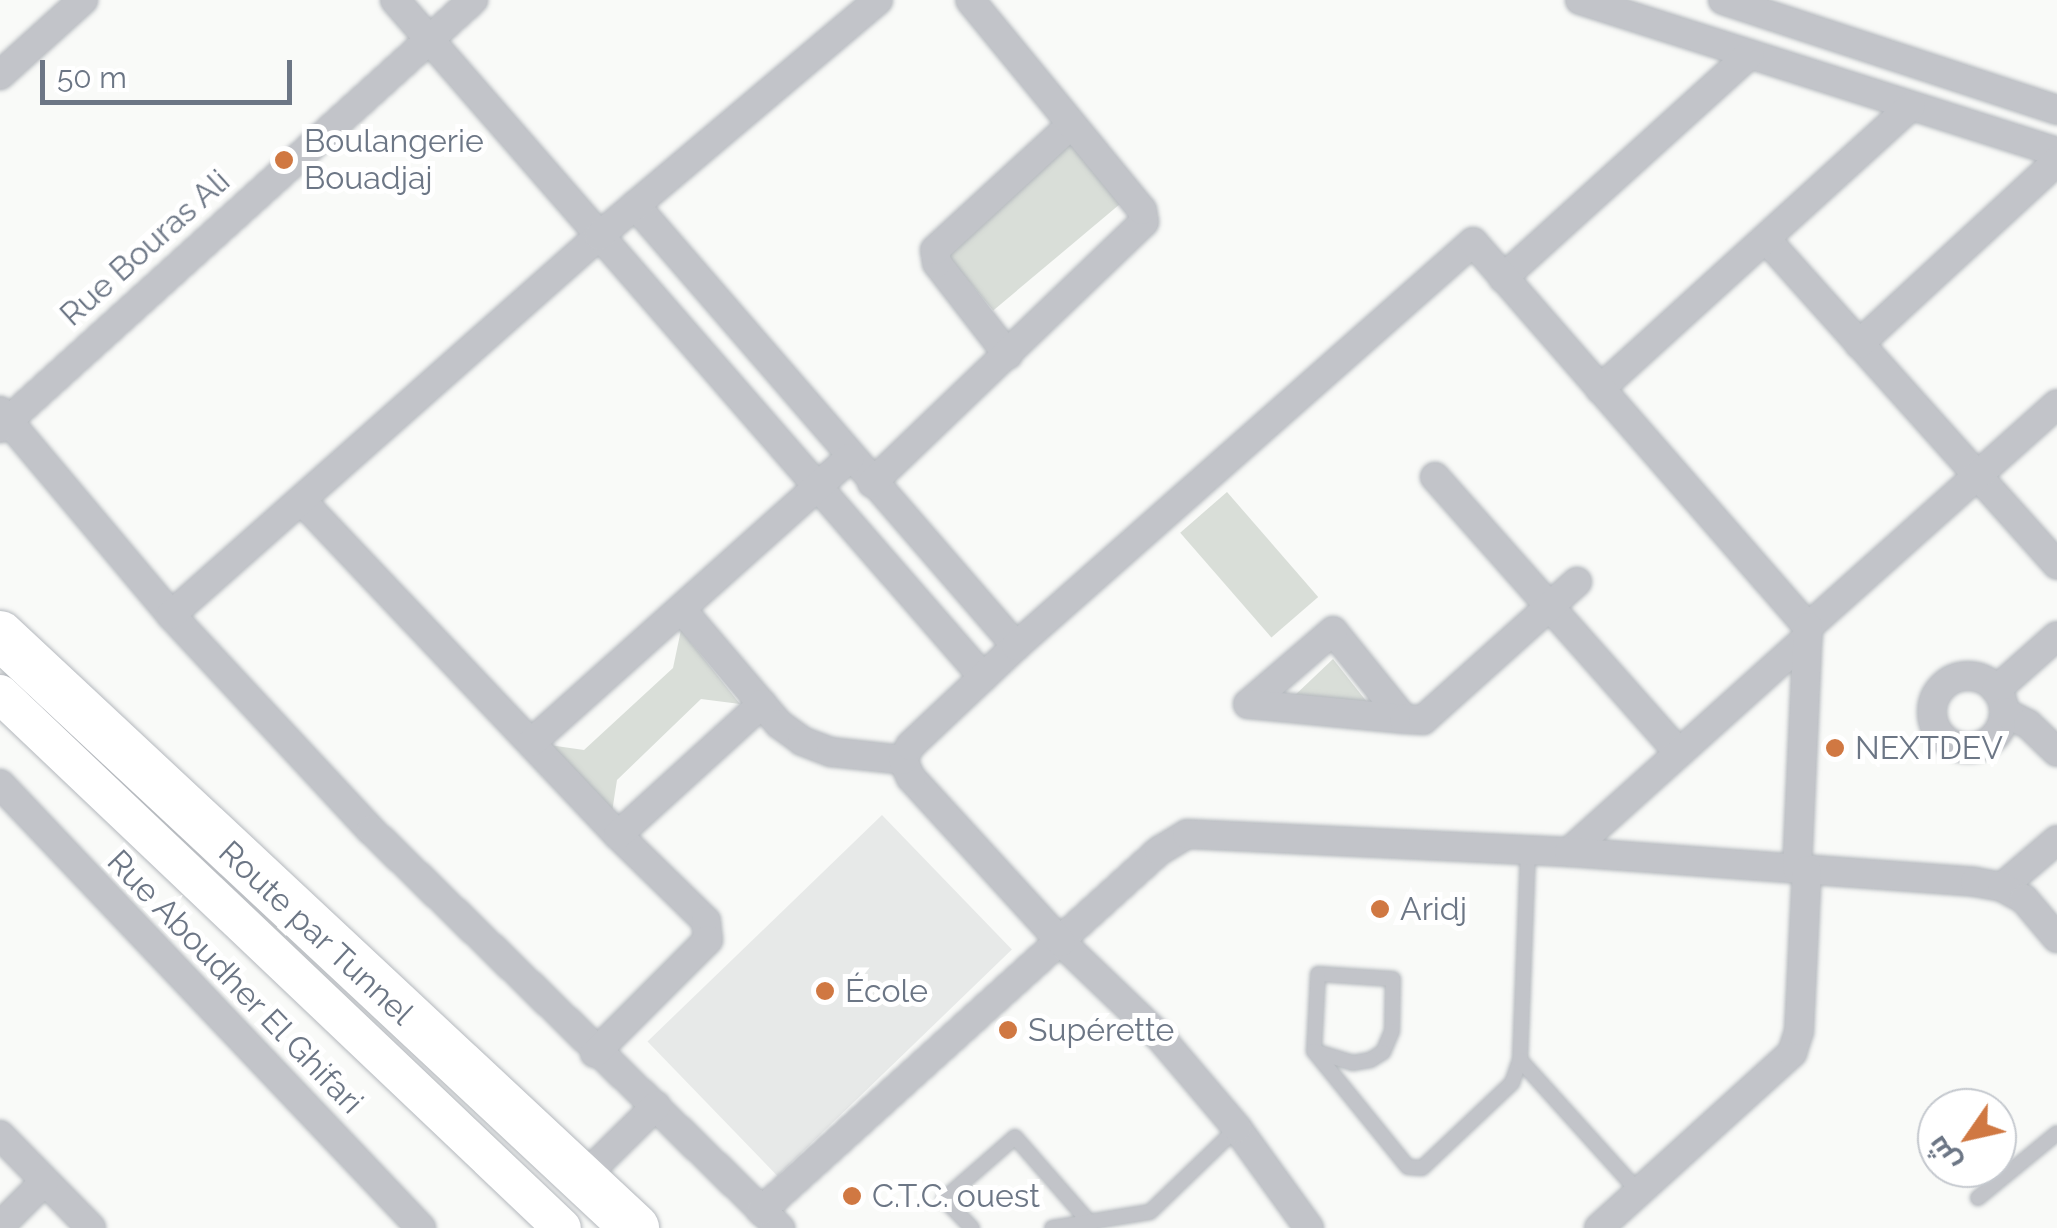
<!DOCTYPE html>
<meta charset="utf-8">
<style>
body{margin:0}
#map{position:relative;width:2057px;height:1228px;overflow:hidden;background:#f9faf8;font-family:Raleway,Cairo,sans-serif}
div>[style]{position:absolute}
.built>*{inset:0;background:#e7e9e8;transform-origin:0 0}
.green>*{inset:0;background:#d9ded8;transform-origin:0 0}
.roads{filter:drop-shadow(0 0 2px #b4b8bd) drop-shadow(0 0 2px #b4b8bd)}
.lane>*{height:14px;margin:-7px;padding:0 7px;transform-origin:7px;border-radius:7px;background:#c2c4c9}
.street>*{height:28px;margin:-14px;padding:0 14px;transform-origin:14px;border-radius:14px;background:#c2c4c9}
.street>.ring{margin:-14px;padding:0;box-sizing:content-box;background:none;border:28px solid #c2c4c9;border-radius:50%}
.secondary>*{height:38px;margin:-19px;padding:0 19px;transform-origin:19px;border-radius:19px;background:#fff}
.highway>*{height:48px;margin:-24px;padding:0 24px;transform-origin:24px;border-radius:24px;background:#fff}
.dots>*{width:28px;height:28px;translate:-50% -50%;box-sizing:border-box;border:5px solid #fff;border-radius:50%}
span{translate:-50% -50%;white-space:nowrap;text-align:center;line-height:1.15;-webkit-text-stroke:10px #fff;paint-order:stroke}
.poi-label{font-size:32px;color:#6c7685}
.left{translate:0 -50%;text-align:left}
.street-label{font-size:32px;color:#6c7685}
.north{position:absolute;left:1917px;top:1088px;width:100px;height:100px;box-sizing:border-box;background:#fff;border:2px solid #c4c8ce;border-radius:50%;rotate:236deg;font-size:28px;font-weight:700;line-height:40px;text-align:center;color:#6c7685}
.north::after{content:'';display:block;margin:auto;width:35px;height:45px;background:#d07842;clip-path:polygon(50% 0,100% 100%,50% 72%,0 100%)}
.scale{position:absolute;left:40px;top:60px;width:252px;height:45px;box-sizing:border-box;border:5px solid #6c7685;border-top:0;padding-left:12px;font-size:30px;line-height:35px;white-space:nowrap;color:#6c7685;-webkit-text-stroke:8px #fff;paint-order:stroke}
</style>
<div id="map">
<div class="built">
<i style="left:882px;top:815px;width:187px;height:326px;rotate:46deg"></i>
</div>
<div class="green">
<i style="left:1070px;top:139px;width:82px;height:169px;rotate:50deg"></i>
<i style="left:1227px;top:492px;width:139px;height:62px;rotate:49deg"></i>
<i style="clip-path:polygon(681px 630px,740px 704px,701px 699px,617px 780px,612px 812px,549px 745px,584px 750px,673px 668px)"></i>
<i style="clip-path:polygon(1333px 659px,1367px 702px,1293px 697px)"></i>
</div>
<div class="roads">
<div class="lane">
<i style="left:1318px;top:974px;width:75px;rotate:3.8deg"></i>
<i style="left:1393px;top:979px;width:52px;rotate:91.1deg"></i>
<i style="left:1392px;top:1031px;width:23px;rotate:113deg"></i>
<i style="left:1383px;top:1052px;width:15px;rotate:148deg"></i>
<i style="left:1370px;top:1060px;width:17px;rotate:170deg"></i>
<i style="left:1353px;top:1063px;width:41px;rotate:-162.9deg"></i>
<i style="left:1314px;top:1051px;width:77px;rotate:-87deg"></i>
<i style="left:1314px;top:1051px;width:149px;rotate:51deg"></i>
<i style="left:1408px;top:1167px;width:14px;rotate:4deg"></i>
<i style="left:1422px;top:1168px;width:124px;rotate:-43.4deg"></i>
<i style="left:1512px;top:1083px;width:24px;rotate:-71deg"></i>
<i style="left:1520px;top:1060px;width:208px;rotate:-87.8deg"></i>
<i style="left:1520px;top:1060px;width:178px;rotate:48deg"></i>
<i style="left:1978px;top:1198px;width:102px;rotate:-39.4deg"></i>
<i style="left:972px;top:1228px;width:40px;rotate:-134deg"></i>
<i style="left:944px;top:1199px;width:94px;rotate:-41.1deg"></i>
<i style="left:1015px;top:1137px;width:114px;rotate:48.9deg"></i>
<i style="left:1052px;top:1228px;width:99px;rotate:-9.3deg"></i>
<i style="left:1150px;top:1212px;width:121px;rotate:-44deg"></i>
</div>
<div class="street">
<i style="left:395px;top:0;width:897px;rotate:49.02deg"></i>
<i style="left:1580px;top:0;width:501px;rotate:17.67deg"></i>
<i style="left:1723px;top:0;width:352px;rotate:18.2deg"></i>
<i style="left:0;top:75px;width:112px;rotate:-42.1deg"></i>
<i style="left:635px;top:205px;width:583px;rotate:49.17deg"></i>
<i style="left:1766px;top:239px;width:437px;rotate:48.2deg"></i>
<i style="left:1503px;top:278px;width:333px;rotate:-42.2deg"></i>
<i style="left:1859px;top:344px;width:270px;rotate:-42.7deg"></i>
<i style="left:1008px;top:355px;width:116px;rotate:-127.7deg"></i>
<i style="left:937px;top:263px;width:13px;rotate:-99deg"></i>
<i style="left:935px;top:250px;width:185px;rotate:-42.6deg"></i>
<i style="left:1600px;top:389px;width:420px;rotate:-42.3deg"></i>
<i style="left:0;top:411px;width:266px;rotate:50deg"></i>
<i style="left:171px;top:615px;width:294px;rotate:47.1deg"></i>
<i style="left:371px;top:830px;width:571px;rotate:44.22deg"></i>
<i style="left:0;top:428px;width:638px;rotate:-42.14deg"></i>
<i style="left:1435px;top:477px;width:368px;rotate:48.5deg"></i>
<i style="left:872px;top:483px;width:377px;rotate:-43.8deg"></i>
<i style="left:1144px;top:222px;width:12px;rotate:-99deg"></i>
<i style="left:1142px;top:210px;width:271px;rotate:-129.3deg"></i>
<i style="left:302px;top:501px;width:460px;rotate:46.6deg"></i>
<i style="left:618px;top:835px;width:123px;rotate:44.3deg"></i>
<i style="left:706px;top:921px;width:19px;rotate:84deg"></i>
<i style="left:708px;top:940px;width:160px;rotate:135deg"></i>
<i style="left:682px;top:610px;width:150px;rotate:49.6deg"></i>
<i style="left:779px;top:724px;width:29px;rotate:36deg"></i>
<i style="left:802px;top:741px;width:31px;rotate:21deg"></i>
<i style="left:831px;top:752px;width:72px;rotate:6.3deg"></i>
<i style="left:171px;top:615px;width:572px;rotate:-41.53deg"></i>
<i style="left:599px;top:236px;width:365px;rotate:-40.2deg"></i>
<i style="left:1808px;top:627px;width:334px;rotate:-41.8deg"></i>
<i class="ring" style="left:1932px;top:676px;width:44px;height:44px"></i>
<i style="left:1996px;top:690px;width:81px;rotate:-41.5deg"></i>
<i style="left:2004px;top:712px;width:27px;rotate:27deg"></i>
<i style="left:2028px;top:724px;width:40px;rotate:44deg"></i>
<i style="left:1404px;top:719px;width:113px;rotate:-128.9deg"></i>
<i style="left:1333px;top:631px;width:112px;rotate:139.3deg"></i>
<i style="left:1248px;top:704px;width:157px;rotate:5.5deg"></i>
<i style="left:1404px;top:719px;width:19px;rotate:3deg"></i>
<i style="left:1423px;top:720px;width:207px;rotate:-41.9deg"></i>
<i style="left:532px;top:742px;width:426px;rotate:-41.8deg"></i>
<i style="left:0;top:784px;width:612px;rotate:46.52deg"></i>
<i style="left:618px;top:835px;width:195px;rotate:-42.3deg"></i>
<i style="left:1569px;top:852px;width:321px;rotate:-42deg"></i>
<i style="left:2002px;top:887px;width:72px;rotate:-40.5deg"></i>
<i style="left:0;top:1135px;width:130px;rotate:45.6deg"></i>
<i style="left:597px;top:1164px;width:83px;rotate:-44.5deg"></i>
<i style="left:761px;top:1211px;width:537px;rotate:-42.13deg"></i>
<i style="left:1159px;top:851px;width:33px;rotate:-31deg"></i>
<i style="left:1187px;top:834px;width:382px;rotate:2.7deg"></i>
<i style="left:1569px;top:852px;width:407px;rotate:4.2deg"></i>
<i style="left:1975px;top:882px;width:27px;rotate:10deg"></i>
<i style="left:2002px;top:887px;width:25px;rotate:29deg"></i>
<i style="left:2024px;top:899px;width:51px;rotate:49.8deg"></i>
<i style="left:0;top:1226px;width:62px;rotate:-45deg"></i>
<i style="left:1309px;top:1228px;width:123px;rotate:-125.8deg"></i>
<i style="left:1237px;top:1128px;width:121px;rotate:-130.3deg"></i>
<i style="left:1159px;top:1036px;width:136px;rotate:-136.2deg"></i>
<i style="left:1061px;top:942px;width:222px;rotate:-132.4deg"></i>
<i style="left:911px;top:778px;width:20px;rotate:-114deg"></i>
<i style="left:903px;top:760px;width:16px;rotate:-63deg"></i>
<i style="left:910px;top:746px;width:146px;rotate:-43.3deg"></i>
<i style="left:1016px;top:646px;width:610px;rotate:-41.48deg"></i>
<i style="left:1473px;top:242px;width:510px;rotate:48.97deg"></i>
<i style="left:1808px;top:627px;width:242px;rotate:92.6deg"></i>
<i style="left:1599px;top:1228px;width:261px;rotate:-42.2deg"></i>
<i style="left:1792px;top:1053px;width:23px;rotate:-72deg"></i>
<i style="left:1799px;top:1031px;width:161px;rotate:-87.2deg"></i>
</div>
<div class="secondary">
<i style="left:0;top:694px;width:775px;rotate:43.54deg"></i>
</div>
<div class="highway">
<i style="left:0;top:635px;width:869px;rotate:43.04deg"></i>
</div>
</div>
<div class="dots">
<i style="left:284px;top:160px;background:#d07842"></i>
<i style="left:1835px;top:748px;background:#d07842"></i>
<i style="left:1380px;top:909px;background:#d07842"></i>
<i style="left:825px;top:991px;background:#d07842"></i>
<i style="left:1008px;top:1030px;background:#d07842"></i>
<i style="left:852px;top:1196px;background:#d07842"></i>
</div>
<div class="poi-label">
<span class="left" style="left:304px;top:160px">Boulangerie<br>Bouadjaj</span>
<span class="left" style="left:1855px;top:748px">NEXTDEV</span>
<span class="left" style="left:1400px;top:909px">Aridj</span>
<span class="left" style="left:845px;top:991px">École</span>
<span class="left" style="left:1028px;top:1030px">Supérette</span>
<span class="left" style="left:872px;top:1196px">C.T.C. ouest</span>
</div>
<div class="street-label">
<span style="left:145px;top:248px;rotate:-42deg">Rue Bouras Ali</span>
<span style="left:316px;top:933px;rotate:43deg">Route par Tunnel</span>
<span style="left:235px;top:982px;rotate:46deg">Rue Aboudher El Ghifari</span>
</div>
<div class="north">ش</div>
<div class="scale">50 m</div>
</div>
